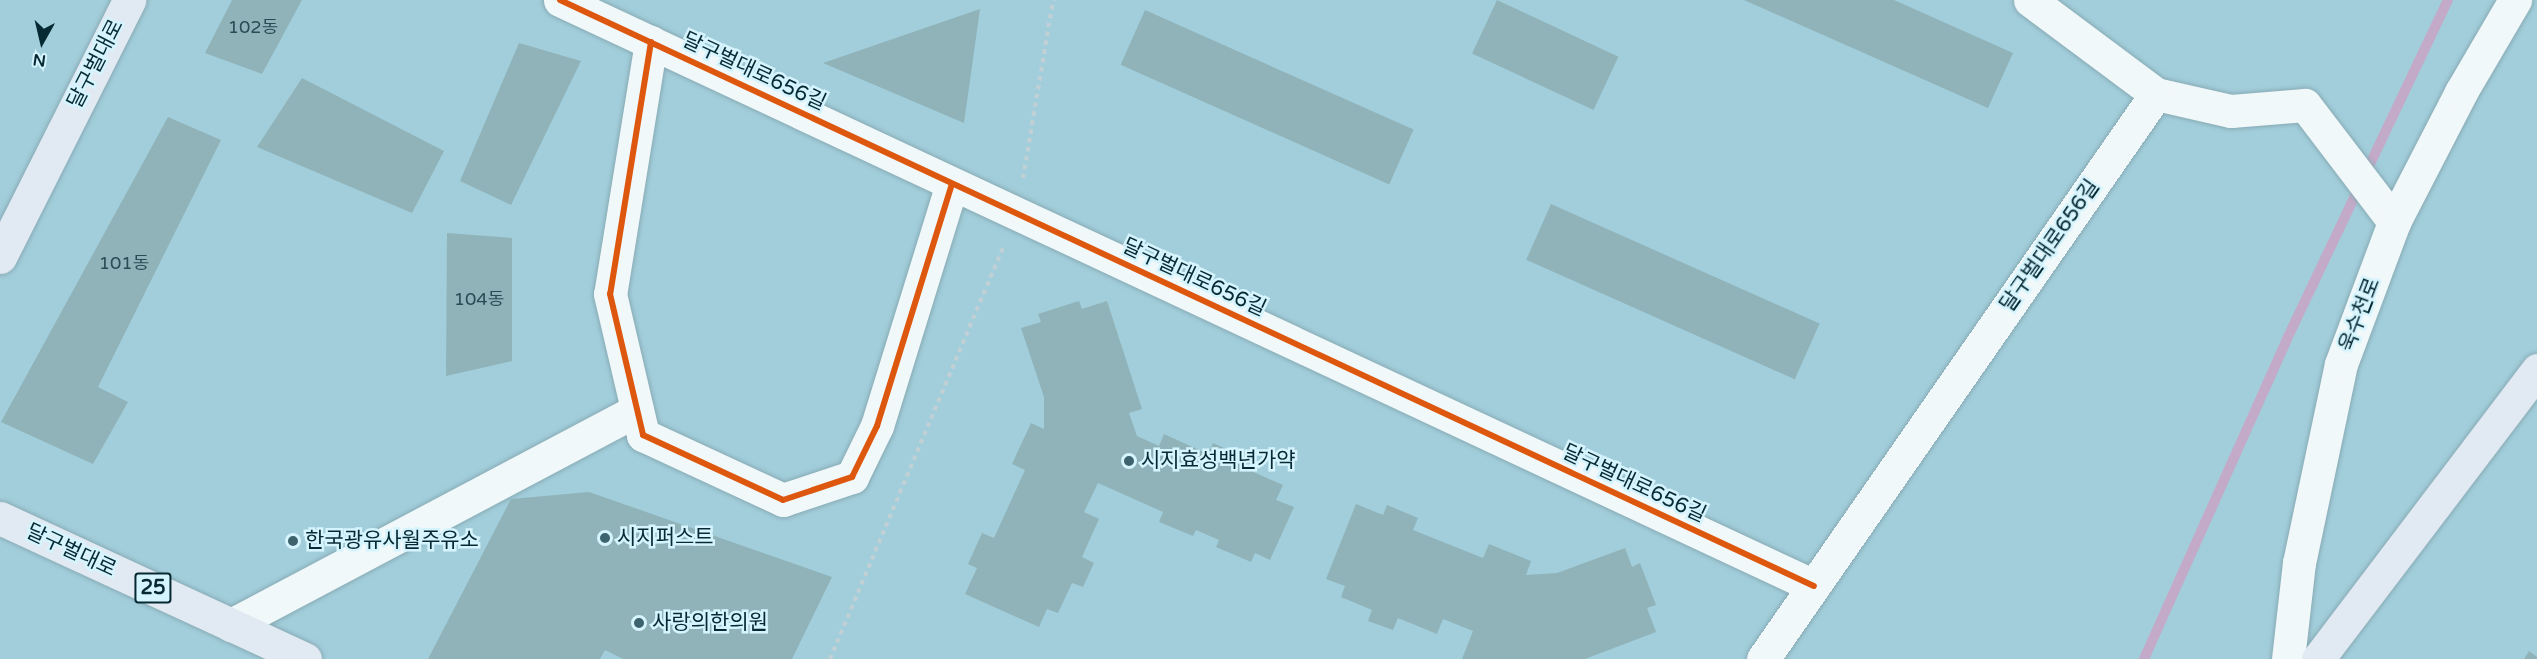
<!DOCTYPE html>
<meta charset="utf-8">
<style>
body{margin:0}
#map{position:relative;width:2537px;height:659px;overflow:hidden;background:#a2cedb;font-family:"Varela Round","Noto Sans KR",sans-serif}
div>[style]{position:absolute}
.stream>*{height:10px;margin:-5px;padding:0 5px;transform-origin:5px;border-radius:5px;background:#c3aac9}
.building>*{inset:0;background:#8fb3b9;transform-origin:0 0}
.path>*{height:4px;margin-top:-2px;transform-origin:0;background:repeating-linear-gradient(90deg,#c1d0d4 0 4.5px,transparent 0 9px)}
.roads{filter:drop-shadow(0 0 2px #88abb5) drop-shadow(0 0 2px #88abb5)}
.minor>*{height:33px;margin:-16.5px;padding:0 16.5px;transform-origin:16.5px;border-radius:16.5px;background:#f1f8fa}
.major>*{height:33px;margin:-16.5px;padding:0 16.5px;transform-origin:16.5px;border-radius:16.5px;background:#e1e9f2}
.cycleway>*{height:6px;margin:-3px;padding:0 3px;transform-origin:3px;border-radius:3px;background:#dd570e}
.dots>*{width:16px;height:16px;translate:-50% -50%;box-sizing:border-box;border:3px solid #d6f4fd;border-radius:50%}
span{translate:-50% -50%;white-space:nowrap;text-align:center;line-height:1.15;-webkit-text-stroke:5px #d6f4fd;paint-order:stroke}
.number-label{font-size:18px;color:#284c54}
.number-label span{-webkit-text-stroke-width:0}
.shield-label span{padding:2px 4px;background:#d6f4fd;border:2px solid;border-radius:4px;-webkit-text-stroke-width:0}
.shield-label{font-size:20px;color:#062a33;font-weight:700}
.street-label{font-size:21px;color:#062a33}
.poi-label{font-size:21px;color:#062a33}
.left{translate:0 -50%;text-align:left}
.north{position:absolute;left:12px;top:12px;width:60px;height:60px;-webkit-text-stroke:4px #d6f4fd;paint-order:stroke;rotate:188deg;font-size:16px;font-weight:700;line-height:24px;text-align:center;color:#062a33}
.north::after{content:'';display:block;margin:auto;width:21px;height:27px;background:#062a33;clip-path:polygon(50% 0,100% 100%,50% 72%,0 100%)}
</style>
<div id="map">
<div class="stream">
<i style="left:2144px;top:659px;width:348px;rotate:-65.9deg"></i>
<i style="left:2286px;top:341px;width:378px;rotate:-64.6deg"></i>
</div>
<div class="building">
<i style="clip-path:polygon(232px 0,302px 0,262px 74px,205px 53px)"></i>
<i style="left:1497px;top:0;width:134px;height:59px;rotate:25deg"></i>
<i style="clip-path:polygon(1744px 0,1894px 0,2013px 53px,1988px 108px)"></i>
<i style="clip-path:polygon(980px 9px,964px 123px,823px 63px)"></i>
<i style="left:1145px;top:10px;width:294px;height:60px;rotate:24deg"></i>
<i style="clip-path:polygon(519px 43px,581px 61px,511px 205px,460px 181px)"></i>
<i style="clip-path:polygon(302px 78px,444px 151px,412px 213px,257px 147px)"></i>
<i style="clip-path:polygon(168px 117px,221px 140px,98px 387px,128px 402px,93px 464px,1px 422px)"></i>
<i style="left:1551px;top:204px;width:294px;height:61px;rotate:24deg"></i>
<i style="clip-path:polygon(447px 233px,512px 238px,512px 361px,446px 376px)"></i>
<i style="clip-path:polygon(1079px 301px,1082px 309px,1107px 301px,1142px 409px,1129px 413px,1137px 436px,1159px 446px,1164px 434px,1208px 454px,1213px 443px,1246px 458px,1242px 467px,1283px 485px,1276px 500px,1294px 507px,1270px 560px,1255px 553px,1251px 562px,1216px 547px,1219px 540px,1196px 530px,1193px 536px,1159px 522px,1163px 512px,1098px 483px,1084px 512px,1099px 519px,1082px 557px,1094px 563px,1083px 587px,1072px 583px,1058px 613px,1047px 609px,1039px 627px,965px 594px,977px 568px,968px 564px,982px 533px,994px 538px,1025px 470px,1012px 464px,1031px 423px,1044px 429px,1044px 397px,1021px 328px,1041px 322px,1038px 314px)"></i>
<i style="clip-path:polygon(589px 492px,832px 577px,792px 659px,623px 659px,605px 650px,600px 659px,428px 659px,511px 499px)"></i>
<i style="clip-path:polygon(1356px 504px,1383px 515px,1387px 505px,1418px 518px,1413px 530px,1483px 558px,1489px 544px,1531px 561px,1526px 575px,1557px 573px,1625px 548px,1632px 567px,1640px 563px,1656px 605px,1647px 608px,1656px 632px,1585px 659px,1462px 659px,1473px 631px,1443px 619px,1437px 634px,1398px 618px,1393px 630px,1368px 621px,1372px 610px,1341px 597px,1345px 586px,1326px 579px)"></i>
<i style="clip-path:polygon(2529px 651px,2537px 657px,2537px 659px,2524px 659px)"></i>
</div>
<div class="path">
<i style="left:1023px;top:178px;width:181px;rotate:-80.4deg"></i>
<i style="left:830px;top:659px;width:449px;rotate:-67.2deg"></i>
</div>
<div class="roads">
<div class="minor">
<i style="left:560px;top:0;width:1384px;rotate:25.05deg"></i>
<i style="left:651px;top:42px;width:255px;rotate:99.2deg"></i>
<i style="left:610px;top:294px;width:145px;rotate:76.8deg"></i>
<i style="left:643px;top:435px;width:154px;rotate:24.9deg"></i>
<i style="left:783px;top:500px;width:73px;rotate:-18.4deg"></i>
<i style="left:852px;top:477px;width:57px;rotate:-63.9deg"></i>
<i style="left:877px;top:426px;width:253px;rotate:-72.8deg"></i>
<i style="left:2156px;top:94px;width:77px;rotate:12.8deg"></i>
<i style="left:2231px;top:111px;width:74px;rotate:-4.6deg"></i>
<i style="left:2305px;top:105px;width:147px;rotate:52.7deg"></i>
<i style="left:231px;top:625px;width:459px;rotate:-27.9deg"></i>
<i style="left:1763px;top:659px;width:688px;rotate:-55.18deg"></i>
<i style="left:2156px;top:94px;width:157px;rotate:-143.3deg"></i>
<i style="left:2288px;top:659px;width:97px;rotate:-83.5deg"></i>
<i style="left:2299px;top:563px;width:203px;rotate:-78.1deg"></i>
<i style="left:2341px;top:364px;width:152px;rotate:-69.5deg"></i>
<i style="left:2394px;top:222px;width:146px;rotate:-62.7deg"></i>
<i style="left:2461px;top:92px;width:107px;rotate:-59.6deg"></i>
</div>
<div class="major">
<i style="left:0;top:257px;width:288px;rotate:-63.3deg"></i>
<i style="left:0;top:518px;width:336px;rotate:24.8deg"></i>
<i style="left:2318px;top:659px;width:363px;rotate:-52.8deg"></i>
</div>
</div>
<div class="cycleway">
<i style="left:560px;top:0;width:1384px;rotate:25.05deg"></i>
<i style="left:651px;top:42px;width:255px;rotate:99.2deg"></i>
<i style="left:610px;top:294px;width:145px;rotate:76.8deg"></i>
<i style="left:643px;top:435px;width:154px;rotate:24.9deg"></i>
<i style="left:783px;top:500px;width:73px;rotate:-18.4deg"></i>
<i style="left:852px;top:477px;width:57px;rotate:-63.9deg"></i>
<i style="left:877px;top:426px;width:253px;rotate:-72.8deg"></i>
</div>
<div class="dots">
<i style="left:1129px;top:461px;background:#3d636e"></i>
<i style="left:605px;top:538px;background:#3d636e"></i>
<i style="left:293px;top:541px;background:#3d636e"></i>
<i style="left:639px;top:623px;background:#3d636e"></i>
</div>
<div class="number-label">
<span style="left:253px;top:27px">102동</span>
<span style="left:124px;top:263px">101동</span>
<span style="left:479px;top:299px">104동</span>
</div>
<div class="shield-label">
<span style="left:153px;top:588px">25</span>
</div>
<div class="street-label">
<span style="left:96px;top:64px;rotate:-63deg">달구벌대로</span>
<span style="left:754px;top:72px;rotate:25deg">달구벌대로656길</span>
<span style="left:2050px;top:246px;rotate:-55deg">달구벌대로656길</span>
<span style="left:1194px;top:278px;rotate:25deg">달구벌대로656길</span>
<span style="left:2360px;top:315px;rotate:-69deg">욱수천로</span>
<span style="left:1634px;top:484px;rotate:25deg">달구벌대로656길</span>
<span style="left:71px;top:551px;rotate:25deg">달구벌대로</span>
</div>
<div class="poi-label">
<span class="left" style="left:1141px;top:461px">시지효성백년가약</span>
<span class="left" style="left:617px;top:538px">시지퍼스트</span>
<span class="left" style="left:305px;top:541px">한국광유사월주유소</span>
<span class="left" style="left:652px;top:623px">사랑의한의원</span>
</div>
<div class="north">N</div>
</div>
